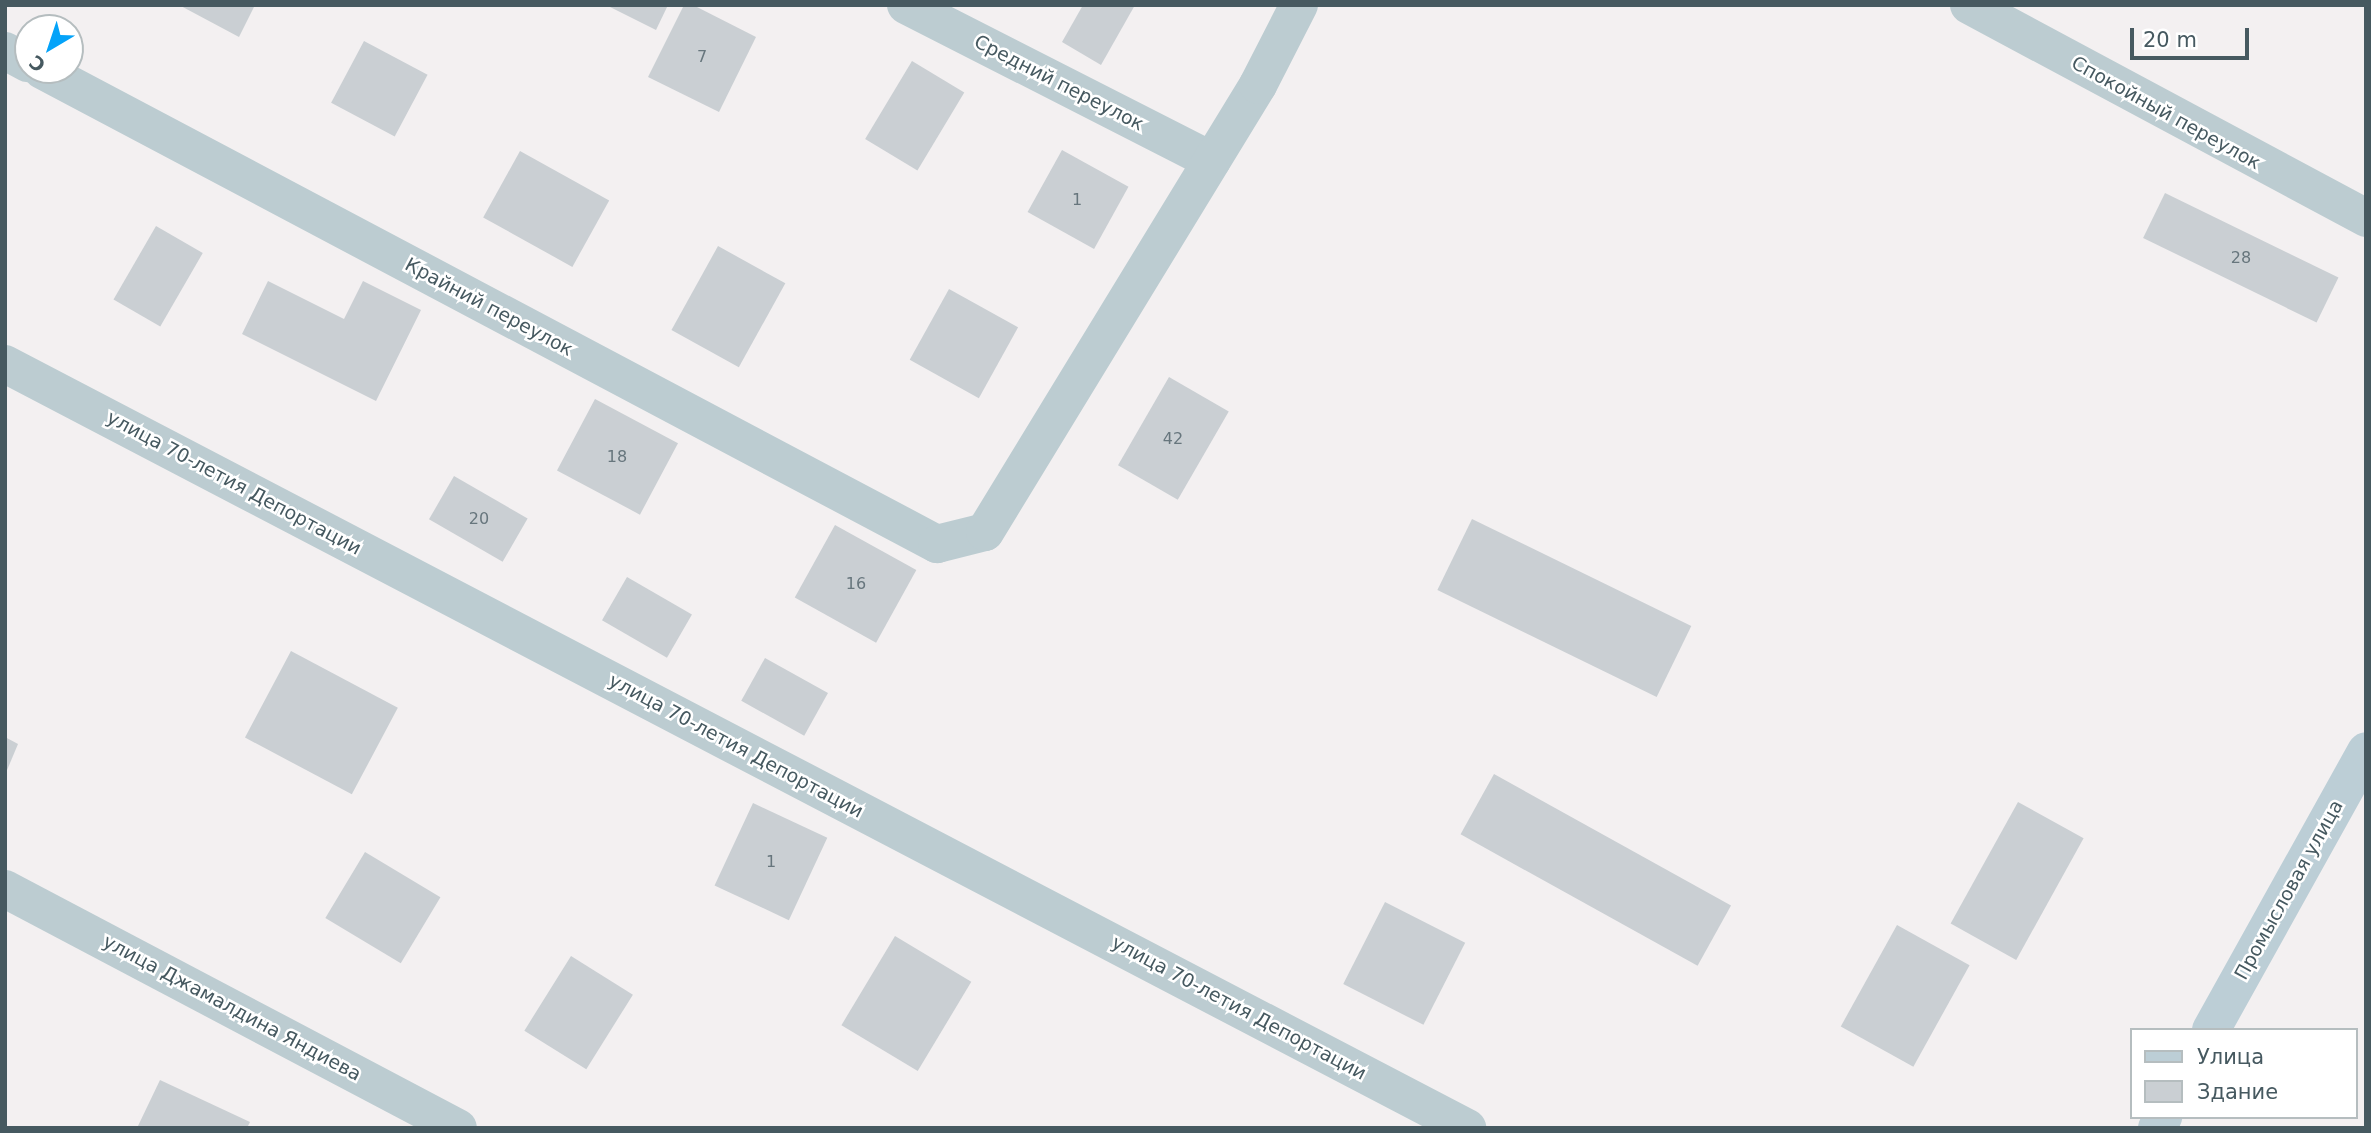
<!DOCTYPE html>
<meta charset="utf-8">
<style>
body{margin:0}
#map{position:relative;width:2371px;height:1133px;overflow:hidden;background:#f3f0f1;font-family:"DejaVu Sans",sans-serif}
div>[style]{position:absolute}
.building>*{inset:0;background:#cacfd3;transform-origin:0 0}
.street>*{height:38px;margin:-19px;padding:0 19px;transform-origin:19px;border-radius:19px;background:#bcccd1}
.secondary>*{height:38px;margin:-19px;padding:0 19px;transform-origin:19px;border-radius:19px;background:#bcced6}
span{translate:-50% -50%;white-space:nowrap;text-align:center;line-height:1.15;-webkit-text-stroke:5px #fff;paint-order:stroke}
.number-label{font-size:16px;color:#67767d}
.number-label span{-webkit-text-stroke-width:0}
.street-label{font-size:19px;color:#465960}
.frame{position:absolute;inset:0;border:7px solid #465960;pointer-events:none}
.legend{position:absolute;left:2130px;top:1028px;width:228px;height:91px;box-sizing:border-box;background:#fff;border:2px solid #b5bdbf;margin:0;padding:9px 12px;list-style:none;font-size:21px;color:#465960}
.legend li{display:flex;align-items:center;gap:14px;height:35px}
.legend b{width:35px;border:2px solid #b5bdbf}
.north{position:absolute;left:14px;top:14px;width:70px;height:70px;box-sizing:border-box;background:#fff;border:2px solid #b5bdbf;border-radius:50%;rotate:219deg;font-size:19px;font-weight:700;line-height:28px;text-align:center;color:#465960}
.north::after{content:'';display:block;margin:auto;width:24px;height:32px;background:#04a3f9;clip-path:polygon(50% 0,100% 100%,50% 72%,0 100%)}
.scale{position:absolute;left:2130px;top:28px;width:119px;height:32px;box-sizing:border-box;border:4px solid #465960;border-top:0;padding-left:9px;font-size:21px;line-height:24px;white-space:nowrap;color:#465960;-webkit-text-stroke:5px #fff;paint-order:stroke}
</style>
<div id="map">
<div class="building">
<i style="clip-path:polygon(179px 5px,255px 5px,239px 37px)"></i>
<i style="clip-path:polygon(606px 5px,668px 5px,656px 30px)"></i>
<i style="clip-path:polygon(684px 5px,693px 5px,756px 37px,719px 112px,648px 77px)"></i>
<i style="clip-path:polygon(1083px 5px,1135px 5px,1101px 65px,1062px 42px)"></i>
<i style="left:364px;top:41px;width:72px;height:70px;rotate:28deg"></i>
<i style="left:912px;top:61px;width:61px;height:91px;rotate:31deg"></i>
<i style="left:1062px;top:150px;width:76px;height:71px;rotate:29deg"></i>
<i style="left:520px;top:151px;width:102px;height:76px;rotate:29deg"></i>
<i style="left:2165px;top:193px;width:193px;height:50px;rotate:26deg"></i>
<i style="left:156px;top:226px;width:54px;height:85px;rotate:30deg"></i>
<i style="left:718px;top:246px;width:77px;height:96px;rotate:29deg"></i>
<i style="clip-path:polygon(268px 281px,344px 319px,363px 281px,421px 310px,376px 401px,242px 334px)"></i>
<i style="left:949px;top:289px;width:79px;height:81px;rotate:29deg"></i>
<i style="left:1169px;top:377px;width:69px;height:102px;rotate:30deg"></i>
<i style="left:595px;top:399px;width:94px;height:81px;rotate:28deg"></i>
<i style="left:454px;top:476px;width:85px;height:50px;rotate:30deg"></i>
<i style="left:1472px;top:519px;width:244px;height:79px;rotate:26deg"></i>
<i style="left:835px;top:525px;width:93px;height:83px;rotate:29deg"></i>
<i style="left:627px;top:577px;width:75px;height:50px;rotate:30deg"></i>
<i style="left:291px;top:651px;width:121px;height:98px;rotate:28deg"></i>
<i style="left:765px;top:658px;width:72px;height:49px;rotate:29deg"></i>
<i style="clip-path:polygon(5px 737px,18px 744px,5px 775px)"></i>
<i style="left:1494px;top:774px;width:271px;height:69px;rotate:29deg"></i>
<i style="left:2018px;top:802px;width:75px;height:139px;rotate:29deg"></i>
<i style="left:753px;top:803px;width:82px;height:91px;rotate:25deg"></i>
<i style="left:365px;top:852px;width:88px;height:77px;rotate:31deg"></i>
<i style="left:1385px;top:902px;width:90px;height:92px;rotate:27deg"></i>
<i style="left:1897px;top:925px;width:83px;height:116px;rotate:29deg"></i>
<i style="left:895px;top:936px;width:89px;height:104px;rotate:31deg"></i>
<i style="left:571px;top:956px;width:73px;height:88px;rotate:32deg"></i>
<i style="clip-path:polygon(160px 1080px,250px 1122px,247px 1128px,137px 1128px)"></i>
</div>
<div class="street">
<i style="left:906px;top:5px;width:343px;rotate:27deg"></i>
<i style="left:1969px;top:5px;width:451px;rotate:28.2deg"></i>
<i style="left:5px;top:51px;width:26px;rotate:28deg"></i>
<i style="left:42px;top:70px;width:1013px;rotate:27.91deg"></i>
<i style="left:937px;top:544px;width:49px;rotate:-14deg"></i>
<i style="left:985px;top:532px;width:524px;rotate:-58.59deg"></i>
<i style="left:1258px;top:85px;width:90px;rotate:-62.9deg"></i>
<i style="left:5px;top:364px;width:1650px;rotate:27.59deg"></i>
<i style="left:5px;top:889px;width:512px;rotate:27.82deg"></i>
</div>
<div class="secondary">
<i style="left:2211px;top:1030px;width:319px;rotate:-60.9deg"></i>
<i style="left:2157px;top:1128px;width:13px;rotate:-61deg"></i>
</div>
<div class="number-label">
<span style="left:702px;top:57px">7</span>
<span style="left:1077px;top:200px">1</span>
<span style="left:2241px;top:258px">28</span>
<span style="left:1173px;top:439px">42</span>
<span style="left:617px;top:457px">18</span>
<span style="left:479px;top:519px">20</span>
<span style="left:856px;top:584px">16</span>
<span style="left:771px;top:862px">1</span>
</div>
<div class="street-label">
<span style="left:1059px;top:83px;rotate:27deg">Средний переулок</span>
<span style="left:2166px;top:113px;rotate:29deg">Спокойный переулок</span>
<span style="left:489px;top:307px;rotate:28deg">Крайний переулок</span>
<span style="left:234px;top:483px;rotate:28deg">улица 70-летия Депортации</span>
<span style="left:736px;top:746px;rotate:28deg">улица 70-летия Депортации</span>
<span style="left:2289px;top:890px;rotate:-61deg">Промысловая улица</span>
<span style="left:232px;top:1008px;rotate:28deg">улица Джамалдина Яндиева</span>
<span style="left:1239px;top:1008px;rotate:28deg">улица 70-летия Депортации</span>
</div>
<div class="frame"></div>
<ul class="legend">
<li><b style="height:9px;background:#bcced6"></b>Улица</li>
<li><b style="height:19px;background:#cacfd3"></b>Здание</li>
</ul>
<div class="north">С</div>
<div class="scale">20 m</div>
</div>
